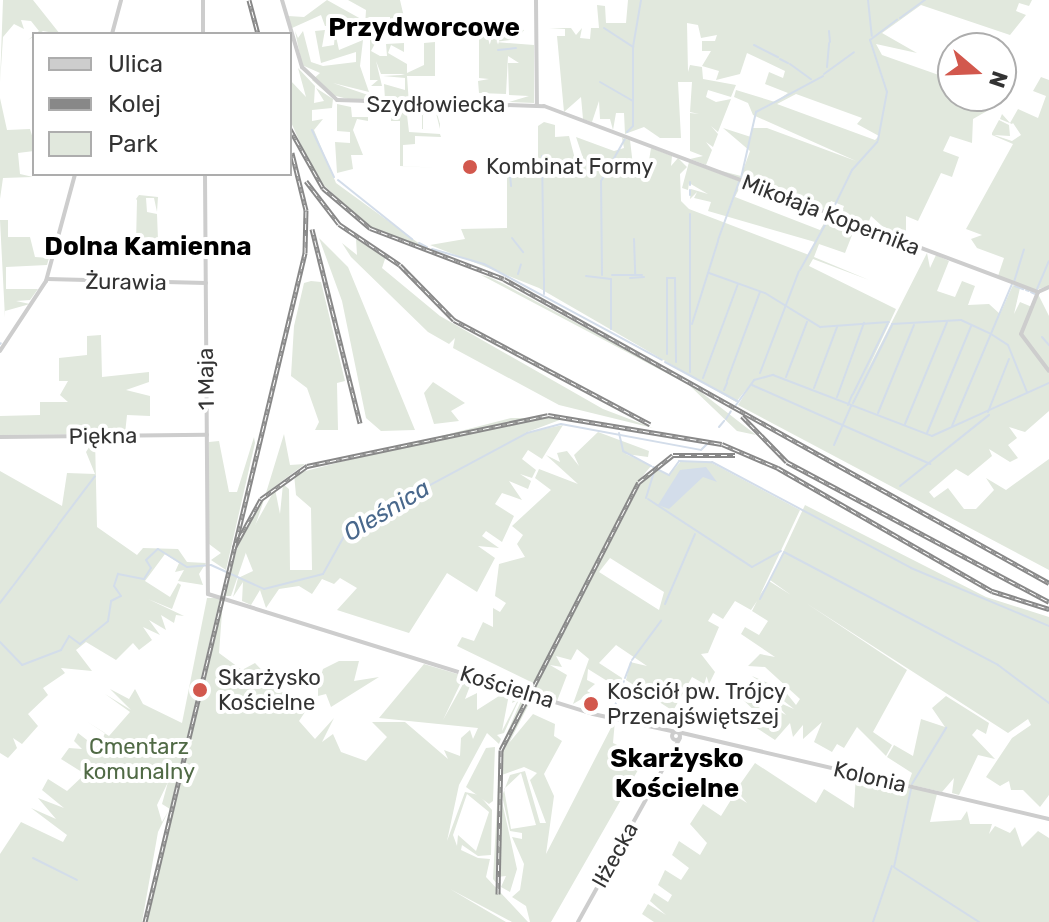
<!DOCTYPE html>
<meta charset="utf-8">
<style>
body{margin:0}
#map{position:relative;width:1049px;height:922px;overflow:hidden;background:#fff;font-family:Rubik,sans-serif}
div>[style]{position:absolute}
.green>*{inset:0;background:#e1e8dd}
.water>*{inset:0;background:#d3ddea}
.stream>*{height:2px;margin:-1px;padding:0 1px;transform-origin:1px;border-radius:1px;background:#d3ddea}
.tertiary>*{height:4px;margin:-2px;padding:0 2px;transform-origin:2px;border-radius:2px;background:#cdcdcd}
.tertiary>.ring{margin:-2px;padding:0;box-sizing:content-box;background:none;border:4px solid #cdcdcd;border-radius:50%}
.rail>*{height:5px;margin-top:-2.5px;transform-origin:0;background:repeating-linear-gradient(90deg,#fff 0 6px,#888 0 12px);box-sizing:border-box;border-block:2px solid #888}
.dots>*{width:22px;height:22px;translate:-50% -50%;box-sizing:border-box;border:4px solid #fff;border-radius:50%}
span{translate:-50% -50%;white-space:nowrap;text-align:center;line-height:1.15;-webkit-text-stroke:8px #fff;paint-order:stroke}
.street-label{font-size:22px;color:#333}
.poi-label{font-size:22px;color:#333}
.left{translate:0 -50%;text-align:left}
.park-label{font-size:22px;color:#506a45}
.water-label{font-size:24px;color:#49688c;font-style:italic}
.quarter-label{font-size:26px;color:#000;font-weight:700}
.legend{position:absolute;left:32px;top:32px;width:260px;height:144px;box-sizing:border-box;background:#fff;border:2px solid #adadad;margin:0;padding:10px 14px;list-style:none;font-size:24px;color:#333}
.legend li{display:flex;align-items:center;gap:16px;height:40px}
.legend b{width:40px;border:2px solid #adadad}
.north{position:absolute;left:937px;top:32px;width:80px;height:80px;box-sizing:border-box;background:#fff;border:2px solid #adadad;border-radius:50%;rotate:109deg;font-size:22px;font-weight:700;line-height:32px;text-align:center;color:#333}
.north::after{content:'';display:block;margin:auto;width:28px;height:36px;background:#d2584d;clip-path:polygon(50% 0,100% 100%,50% 72%,0 100%)}
</style>
<div id="map">
<div class="green">
<i style="clip-path:polygon(3px 0,33px 0,60px 34px,43px 31px,28px 40px,39px 31px,31px 21px,21px 20px,24px 29px,14px 24px,3px 37px,0 83px)"></i>
<i style="clip-path:polygon(327px 0,361px 19px,354px 26px,354px 19px,327px 16px,340px 26px,325px 26px,321px 15px,292px 28px,288px 16px,304px 17px)"></i>
<i style="clip-path:polygon(348px 0,400px 0,406px 26px,390px 27px,390px 17px,367px 17px,387px 25px,365px 26px,366px 10px)"></i>
<i style="clip-path:polygon(evenodd,628px 0,1032px 0,1029px 6px,1019px 3px,1016px 11px,1026px 15px,1010px 35px,921px 5px,882px 33px,917px 53px,876px 44px,882px 55px,953px 80px,953px 96px,987px 96px,994px 107px,973px 119px,972px 143px,950px 136px,943px 151px,959px 157px,952px 177px,941px 173px,918px 221px,906px 216px,906px 234px,893px 236px,871px 216px,867px 226px,840px 217px,844px 206px,831px 201px,826px 212px,710px 168px,741px 176px,750px 151px,723px 128px,751px 137px,752px 128px,767px 128px,856px 161px,753px 115px,748px 103px,734px 97px,736px 90px,775px 102px,788px 93px,765px 84px,769px 72px,783px 78px,785px 71px,747px 53px,740px 74px,716px 80px,719px 71px,702px 66px,711px 51px,702px 51px,702px 41px,715px 41px,717px 35px,701px 38px,698px 25px,687px 23px,688px 72px,690px 65px,702px 67px,703px 79px,736px 85px,731px 97px,708px 90px,706px 97px,716px 102px,731px 99px,718px 132px,711px 126px,718px 134px,713px 147px,706px 142px,712px 150px,706px 165px,690px 159px,703px 156px,690px 151px,690px 113px,699px 114px,690px 112px,692px 82px,678px 82px,681px 138px,660px 138px,644px 127px,625px 134px,624px 113px,616px 113px,613px 130px,610px 119px,600px 119px,599px 101px,592px 122px,583px 119px,581px 97px,564px 112px,557px 36px,565px 36px,565px 29px,549px 28px,571px 28px,576px 35px,582px 28px,580px 38px,590px 39px,591px 28px,599px 28px,597px 5px,605px 6px,606px 23px,626px 23px,628px 0,796px 94px,862px 118px,857px 124px,879px 136px,875px 140px,777px 104px,796px 94px)"></i>
<i style="clip-path:polygon(517px 29px,524px 30px,518px 39px,495px 42px,534px 45px,534px 103px,509px 102px,529px 96px,509px 95px,508px 63px,519px 63px,508px 56px,506px 94px,479px 93px,478px 81px,489px 79px,479px 78px,479px 37px,510px 30px,516px 37px)"></i>
<i style="clip-path:polygon(325px 30px,322px 47px,334px 45px,335px 32px,339px 50px,363px 40px,360px 66px,369px 92px,333px 83px,368px 95px,368px 104px,328px 94px,312px 80px,320px 73px,302px 65px,295px 31px,298px 38px,303px 31px,311px 62px,323px 66px,356px 62px,356px 52px,321px 63px,315px 31px)"></i>
<i style="clip-path:polygon(370px 38px,378px 38px,371px 51px,380px 56px,387px 56px,386px 44px,404px 43px,404px 52px,391px 45px,388px 53px,407px 64px,407px 73px,424px 65px,424px 43px,435px 42px,435px 76px,407px 76px,409px 104px,371px 103px,373px 95px,385px 99px,384px 84px,405px 90px,405px 78px,383px 76px,401px 75px,405px 74px,381px 74px,376px 61px,382px 86px,371px 86px,378px 80px,370px 80px)"></i>
<i style="clip-path:polygon(298px 68px,315px 86px,314px 103px,324px 101px,316px 88px,333px 99px,332px 108px,312px 110px,312px 121px,323px 119px,314px 130px,336px 183px,428px 250px,367px 225px,316px 178px,290px 120px,290px 80px,306px 97px)"></i>
<i style="clip-path:polygon(1041px 77px,1049px 80px,1049px 286px,1035px 290px,998px 276px,1004px 258px,977px 248px,971px 239px,982px 235px,966px 229px,1013px 144px,992px 135px,992px 133px,999px 120px,1009px 125px,1010px 136px,994px 135px,1012px 141px,1021px 135px,1013px 123px,1012px 124px,1000px 119px,1002px 114px,1010px 123px,1018px 109px,1038px 118px,1046px 96px,1033px 91px)"></i>
<i style="clip-path:polygon(0 98px,7px 130px,30px 129px,34px 142px,34px 151px,18px 153px,20px 174px,33px 177px,3px 178px,0 199px)"></i>
<i style="clip-path:polygon(337px 104px,351px 107px,352px 117px,368px 117px,368px 108px,368px 121px,357px 119px,353px 130px,363px 155px,351px 155px,353px 169px,337px 173px,335px 142px,350px 143px,350px 132px,337px 131px)"></i>
<i style="clip-path:polygon(392px 107px,440px 107px,440px 129px,436px 113px,423px 115px,423px 129px,435px 130px,422px 129px,422px 115px,426px 113px,425px 110px,407px 110px,423px 113px,407px 115px,409px 132px,440px 134px,441px 137px,415px 136px,415px 144px,403px 145px,403px 166px,439px 168px,400px 166px,400px 121px,391px 121px)"></i>
<i style="clip-path:polygon(544px 122px,555px 125px,555px 137px,569px 136px,575px 159px,583px 158px,576px 137px,614px 151px,624px 148px,622px 138px,630px 140px,634px 174px,647px 173px,651px 148px,672px 156px,671px 166px,678px 158px,687px 167px,680px 174px,681px 201px,689px 209px,809px 255px,815px 242px,708px 211px,711px 202px,694px 198px,697px 192px,690px 199px,691px 189px,708px 194px,689px 183px,688px 190px,682px 188px,689px 162px,783px 198px,740px 187px,735px 197px,820px 230px,829px 215px,856px 225px,845px 253px,819px 244px,814px 257px,869px 280px,813px 259px,809px 266px,896px 309px,867px 371px,927px 253px,930px 268px,936px 255px,949px 261px,937px 291px,955px 297px,962px 281px,975px 286px,968px 305px,989px 304px,1000px 314px,1013px 285px,1020px 288px,1014px 314px,1020px 302px,1032px 307px,1038px 294px,1049px 316px,1049px 411px,1025px 432px,1009px 427px,1017px 438px,1008px 445px,1018px 458px,1010px 462px,989px 449px,992px 456px,968px 476px,956px 469px,929px 492px,934px 498px,948px 488px,964px 509px,976px 509px,994px 490px,986px 478px,1006px 490px,1049px 459px,1049px 570px,738px 405px,751px 384px,736px 402px,539px 288px,430px 245px,465px 239px,461px 229px,507px 228px,507px 164px,538px 165px,538px 126px)"></i>
<i style="clip-path:polygon(139px 195px,158px 197px,157px 212px,154px 198px,146px 198px,147px 212px,157px 214px,158px 240px,136px 241px,157px 242px,157px 258px,141px 258px,138px 250px,136px 243px,137px 200px,136px 199px)"></i>
<i style="clip-path:polygon(0 220px,8px 220px,8px 237px,30px 237px,35px 257px,49px 258px,47px 265px,6px 267px,6px 289px,38px 289px,30px 300px,16px 301px,30px 304px,5px 311px,5px 318px)"></i>
<i style="clip-path:polygon(319px 238px,348px 267px,415px 430px,381px 431px,366px 418px,342px 301px)"></i>
<i style="clip-path:polygon(356px 239px,386px 256px,382px 268px,440px 316px,603px 409px,653px 428px,559px 405px,453px 348px,455px 338px,449px 344px,428px 332px,351px 257px,342px 243px,357px 255px)"></i>
<i style="clip-path:polygon(481px 275px,489px 277px,502px 283px,666px 371px,697px 389px,756px 435px,737px 431px,689px 385px)"></i>
<i style="clip-path:polygon(311px 281px,321px 282px,345px 381px,337px 383px,338px 430px,315px 430px,319px 422px,307px 388px,291px 376px,294px 326px,304px 283px)"></i>
<i style="clip-path:polygon(101px 335px,102px 377px,149px 372px,149px 382px,126px 390px,150px 396px,150px 416px,127px 415px,125px 434px,0 435px,0 416px,40px 415px,40px 402px,68px 402px,60px 395px,68px 381px,59px 381px,59px 358px,87px 355px,87px 336px)"></i>
<i style="clip-path:polygon(433px 382px,465px 403px,451px 411px,459px 421px,434px 424px,424px 393px)"></i>
<i style="clip-path:polygon(511px 418px,565px 418px,525px 433px,563px 425px,542px 459px,528px 450px,522px 459px,536px 470px,532px 478px,520px 474px,531px 481px,528px 489px,509px 481px,522px 500px,502px 493px,495px 504px,514px 516px,502px 542px,486px 531px,482px 536px,499px 548px,478px 546px,495px 558px,477px 592px,447px 573px,409px 633px,337px 610px,357px 588px,340px 578px,334px 584px,322px 579px,312px 594px,299px 586px,279px 589px,266px 608px,260px 590px,251px 605px,242px 601px,243px 582px,233px 597px,238px 578px,253px 571px,245px 551px,250px 534px,275px 489px,280px 514px,283px 484px,289px 489px,290px 570px,312px 570px,311px 508px,296px 495px,294px 474px)"></i>
<i style="clip-path:polygon(evenodd,598px 432px,649px 451px,648px 457px,626px 454px,651px 466px,641px 478px,559px 637px,646px 474px,656px 469px,669px 475px,681px 461px,710px 462px,800px 510px,760px 595px,769px 581px,791px 595px,770px 580px,805px 505px,986px 597px,1049px 617px,1049px 795px,1040px 807px,1023px 790px,1011px 790px,1009px 781px,1000px 786px,986px 777px,1012px 738px,1031px 725px,1028px 719px,1008px 733px,806px 603px,907px 670px,873px 732px,892px 745px,886px 756px,857px 727px,844px 748px,837px 744px,832px 752px,814px 742px,822px 722px,803px 739px,803px 725px,793px 737px,790px 723px,775px 740px,743px 719px,761px 717px,736px 693px,768px 713px,773px 708px,786px 715px,773px 700px,794px 709px,752px 676px,784px 690px,796px 705px,800px 699px,765px 667px,748px 666px,760px 654px,775px 657px,741px 634px,745px 627px,759px 635px,768px 621px,752px 611px,757px 601px,751px 610px,735px 601px,723px 619px,713px 613px,708px 621px,719px 627px,708px 653px,701px 654px,715px 672px,708px 686px,692px 677px,673px 711px,626px 680px,630px 662px,647px 666px,616px 645px,599px 663px,622px 678px,620px 689px,588px 669px,587px 680px,595px 684px,587px 691px,599px 698px,593px 712px,582px 708px,585px 697px,573px 704px,589px 659px,577px 649px,571px 660px,556px 656px,562px 667px,550px 665px,567px 675px,557px 701px,526px 691px,529px 681px,457px 646px,462px 637px,474px 641px,483px 622px,493px 627px,493px 608px,500px 612px,506px 603px,495px 596px,499px 564px,525px 557px,517px 544px,523px 535px,512px 526px,551px 490px,535px 478px,539px 469px,578px 484px,546px 455px,560px 462px,557px 453px,567px 451px,579px 466px,574px 455px,598px 432px,610px 558px,664px 592px,659px 610px,599px 572px,610px 558px)"></i>
<i style="clip-path:polygon(284px 434px,290px 465px,305px 464px,266px 493px)"></i>
<i style="clip-path:polygon(254px 437px,255px 443px,226px 570px,211px 560px,221px 553px,209px 544px,209px 442px,219px 441px,229px 492px,237px 492px)"></i>
<i style="clip-path:polygon(95px 438px,97px 527px,137px 555px,143px 548px,178px 549px,187px 562px,206px 563px,199px 574px,203px 585px,178px 581px,184px 570px,175px 572px,179px 563px,165px 554px,145px 581px,170px 597px,178px 583px,181px 585px,172px 609px,148px 599px,184px 616px,176px 615px,174px 623px,161px 615px,166px 630px,149px 620px,160px 635px,143px 627px,152px 640px,139px 650px,133px 643px,116px 660px,86px 642px,76px 650px,92px 671px,61px 668px,65px 673px,43px 688px,48px 695px,28px 714px,38px 726px,22px 744px,13px 738px,17px 748px,8px 758px,0 753px,0 471px,62px 506px,67px 473px,95px 474px,86px 452px)"></i>
<i style="clip-path:polygon(265px 497px,231px 596px,224px 596px,242px 531px)"></i>
<i style="clip-path:polygon(207px 598px,220px 598px,170px 809px,162px 804px,168px 782px,157px 805px,162px 822px,169px 810px,158px 832px,142px 922px,0 922px,0 854px,21px 822px,63px 842px,67px 835px,31px 808px,56px 819px,38px 798px,64px 808px,42px 790px,48px 779px,67px 791px,85px 774px,61px 759px,69px 748px,82px 749px,74px 741px,78px 733px,96px 747px,102px 740px,105px 733px,86px 721px,109px 736px,130px 712px,105px 694px,131px 710px,110px 689px,129px 699px,135px 689px,143px 704px,182px 723px)"></i>
<i style="clip-path:polygon(evenodd,223px 599px,219px 653px,242px 670px,255px 663px,292px 702px,309px 706px,299px 721px,315px 739px,334px 718px,322px 742px,333px 734px,341px 752px,366px 761px,387px 737px,372px 722px,405px 722px,448px 759px,444px 750px,460px 756px,461px 738px,470px 730px,473px 739px,478px 728px,379px 718px,424px 664px,464px 676px,443px 720px,467px 677px,473px 678px,465px 699px,477px 693px,477px 710px,510px 689px,502px 731px,518px 700px,512px 703px,514px 696px,522px 693px,504px 733px,497px 735px,501px 739px,499px 744px,487px 733px,459px 785px,447px 841px,465px 792px,479px 795px,492px 810px,491px 855px,478px 856px,462px 845px,461px 850px,478px 858px,490px 859px,486px 877px,528px 922px,512px 922px,450px 889px,506px 922px,146px 922px,223px 599px,467px 794px,489px 812px,476px 851px,458px 835px,457px 846px,453px 835px,467px 794px)"></i>
<i style="clip-path:polygon(339px 661px,359px 661px,354px 681px,379px 677px,331px 707px,326px 694px,318px 696px,318px 685px,323px 669px)"></i>
<i style="clip-path:polygon(evenodd,524px 694px,533px 696px,509px 743px,533px 714px,555px 724px,554px 736px,562px 741px,544px 774px,554px 796px,546px 854px,615px 720px,613px 743px,638px 755px,632px 766px,638px 770px,551px 922px,530px 922px,526px 906px,512px 897px,520px 890px,524px 864px,512px 837px,522px 839px,522px 833px,510px 831px,502px 796px,510px 775px,525px 771px,540px 823px,546px 823px,530px 780px,537px 773px,524px 767px,502px 775px,503px 742px,524px 694px,521px 773px,536px 825px,511px 829px,504px 789px,521px 773px)"></i>
<i style="clip-path:polygon(946px 696px,989px 723px,986px 734px,977px 729px,972px 735px,995px 759px,978px 755px,959px 795px,952px 793px,954px 778px,942px 792px,908px 784px,912px 773px,887px 757px,894px 745px,913px 756px,921px 719px,945px 727px,932px 708px)"></i>
<i style="clip-path:polygon(495px 747px,493px 801px,489px 804px,466px 787px,486px 748px)"></i>
<i style="clip-path:polygon(500px 750px,501px 797px,517px 869px,510px 892px,501px 887px,506px 876px,497px 877px,497px 884px,493px 879px)"></i>
<i style="clip-path:polygon(755px 763px,816px 803px,824px 789px,854px 808px,856px 774px,937px 794px,930px 822px,961px 820px,967px 811px,970px 824px,992px 824px,989px 834px,995px 826px,1010px 833px,1015px 827px,1022px 847px,1038px 831px,1049px 838px,1049px 922px,654px 922px,642px 914px,648px 904px,666px 915px,650px 901px,654px 893px,668px 902px,672px 895px,658px 885px,665px 870px,681px 880px,689px 868px,672px 855px,679px 841px,700px 855px,707px 843px,690px 824px,703px 804px,721px 816px,734px 795px,747px 803px,736px 790px)"></i>
</div>
<div class="water">
<i style="clip-path:polygon(706px 467px,717px 482px,703px 477px,669px 509px,658px 505px,680px 470px)"></i>
</div>
<div class="stream">
<i style="left:868px;top:0;width:36px;rotate:84deg"></i>
<i style="left:900px;top:18px;width:31px;rotate:-36deg"></i>
<i style="left:604px;top:28px;width:35px;rotate:33deg"></i>
<i style="left:633px;top:47px;width:48px;rotate:-80.3deg"></i>
<i style="left:829px;top:31px;width:11px;rotate:85deg"></i>
<i style="left:754px;top:45px;width:27px;rotate:27deg"></i>
<i style="left:498px;top:50px;width:18px;rotate:-6deg"></i>
<i style="left:780px;top:59px;width:9px;rotate:27deg"></i>
<i style="left:790px;top:64px;width:26px;rotate:36deg"></i>
<i style="left:827px;top:67px;width:24px;rotate:-85deg"></i>
<i style="left:824px;top:74px;width:37px;rotate:-36deg"></i>
<i style="left:600px;top:82px;width:38px;rotate:30deg"></i>
<i style="left:887px;top:92px;width:55px;rotate:-108.1deg"></i>
<i style="left:870px;top:40px;width:34px;rotate:-37deg"></i>
<i style="left:312px;top:130px;width:52px;rotate:64.9deg"></i>
<i style="left:627px;top:132px;width:8px;rotate:-45deg"></i>
<i style="left:633px;top:126px;width:79px;rotate:-90deg"></i>
<i style="left:878px;top:140px;width:49px;rotate:-79.4deg"></i>
<i style="left:542px;top:156px;width:121px;rotate:89.1deg"></i>
<i style="left:509px;top:166px;width:20px;rotate:84deg"></i>
<i style="left:741px;top:178px;width:68px;rotate:-77.2deg"></i>
<i style="left:756px;top:112px;width:76px;rotate:-28.2deg"></i>
<i style="left:338px;top:180px;width:95px;rotate:38.6deg"></i>
<i style="left:690px;top:185px;width:3px;rotate:-90deg"></i>
<i style="left:690px;top:195px;width:5px;rotate:-90deg"></i>
<i style="left:831px;top:213px;width:48px;rotate:-64deg"></i>
<i style="left:852px;top:170px;width:38px;rotate:-48deg"></i>
<i style="left:690px;top:214px;width:158px;rotate:90deg"></i>
<i style="left:512px;top:238px;width:18px;rotate:52deg"></i>
<i style="left:634px;top:239px;width:36px;rotate:88deg"></i>
<i style="left:718px;top:240px;width:62px;rotate:-70.1deg"></i>
<i style="left:419px;top:243px;width:9px;rotate:27deg"></i>
<i style="left:432px;top:249px;width:54px;rotate:16.1deg"></i>
<i style="left:484px;top:264px;width:202px;rotate:28.3deg"></i>
<i style="left:800px;top:270px;width:62px;rotate:-60.9deg"></i>
<i style="left:709px;top:273px;width:59px;rotate:19.7deg"></i>
<i style="left:765px;top:293px;width:65px;rotate:31.7deg"></i>
<i style="left:820px;top:327px;width:69px;rotate:-4.1deg"></i>
<i style="left:518px;top:274px;width:10px;rotate:-73deg"></i>
<i style="left:602px;top:275px;width:94px;rotate:-90.6deg"></i>
<i style="left:601px;top:181px;width:48px;rotate:-60.3deg"></i>
<i style="left:612px;top:275px;width:30px"></i>
<i style="left:586px;top:276px;width:25px;rotate:7deg"></i>
<i style="left:611px;top:279px;width:50px;rotate:90deg"></i>
<i style="left:544px;top:278px;width:16px;rotate:90deg"></i>
<i style="left:630px;top:278px;width:14px;rotate:-4deg"></i>
<i style="left:1014px;top:282px;width:34px;rotate:-73deg"></i>
<i style="left:1015px;top:286px;width:9px;rotate:21deg"></i>
<i style="left:1037px;top:289px;width:30px;rotate:-67deg"></i>
<i style="left:1026px;top:290px;width:3px;rotate:18deg"></i>
<i style="left:1031px;top:292px;width:4px;rotate:27deg"></i>
<i style="left:692px;top:324px;width:87px;rotate:-72.6deg"></i>
<i style="left:892px;top:324px;width:69px;rotate:-3.3deg"></i>
<i style="left:961px;top:320px;width:33px;rotate:25deg"></i>
<i style="left:991px;top:334px;width:20px;rotate:33deg"></i>
<i style="left:1008px;top:345px;width:51px;rotate:68deg"></i>
<i style="left:1042px;top:337px;width:11px;rotate:49deg"></i>
<i style="left:0;top:344px;width:1px;rotate:-45deg"></i>
<i style="left:667px;top:354px;width:76px;rotate:-90deg"></i>
<i style="left:667px;top:278px;width:8px"></i>
<i style="left:675px;top:278px;width:84px;rotate:89.3deg"></i>
<i style="left:665px;top:362px;width:82px;rotate:28.4deg"></i>
<i style="left:760px;top:373px;width:109px;rotate:-69.1deg"></i>
<i style="left:786px;top:377px;width:59px;rotate:-69.1deg"></i>
<i style="left:703px;top:378px;width:100px;rotate:-69.6deg"></i>
<i style="left:727px;top:381px;width:95px;rotate:-69.7deg"></i>
<i style="left:752px;top:385px;width:195px;rotate:23.9deg"></i>
<i style="left:814px;top:388px;width:65px;rotate:-69.3deg"></i>
<i style="left:724px;top:390px;width:8px;rotate:-67deg"></i>
<i style="left:853px;top:394px;width:79px;rotate:-63.8deg"></i>
<i style="left:837px;top:397px;width:79px;rotate:-70deg"></i>
<i style="left:853px;top:403px;width:87px;rotate:-63.4deg"></i>
<i style="left:736px;top:405px;width:31px;rotate:-54deg"></i>
<i style="left:754px;top:380px;width:20px;rotate:-15deg"></i>
<i style="left:773px;top:375px;width:170px;rotate:21deg"></i>
<i style="left:932px;top:436px;width:128px;rotate:-24.4deg"></i>
<i style="left:848px;top:405px;width:11px;rotate:-68deg"></i>
<i style="left:988px;top:412px;width:57px;rotate:-68.4deg"></i>
<i style="left:878px;top:413px;width:95px;rotate:-67.8deg"></i>
<i style="left:726px;top:419px;width:9px;rotate:-58deg"></i>
<i style="left:905px;top:424px;width:110px;rotate:-67.6deg"></i>
<i style="left:952px;top:426px;width:154px;rotate:-67.1deg"></i>
<i style="left:719px;top:427px;width:8px;rotate:-50deg"></i>
<i style="left:619px;top:433px;width:18px;rotate:77deg"></i>
<i style="left:623px;top:451px;width:32px;rotate:28deg"></i>
<i style="left:927px;top:433px;width:116px;rotate:-67.6deg"></i>
<i style="left:834px;top:445px;width:43px;rotate:-66.4deg"></i>
<i style="left:653px;top:467px;width:18px;rotate:27deg"></i>
<i style="left:669px;top:475px;width:17px;rotate:-54deg"></i>
<i style="left:679px;top:461px;width:33px;rotate:2deg"></i>
<i style="left:712px;top:462px;width:225px;rotate:28deg"></i>
<i style="left:911px;top:568px;width:150px;rotate:22.8deg"></i>
<i style="left:900px;top:486px;width:114px;rotate:-38.6deg"></i>
<i style="left:646px;top:498px;width:31px;rotate:-73deg"></i>
<i style="left:648px;top:499px;width:124px;rotate:33.2deg"></i>
<i style="left:752px;top:567px;width:33px;rotate:-29deg"></i>
<i style="left:58px;top:525px;width:61px;rotate:-52.9deg"></i>
<i style="left:784px;top:552px;width:242px;rotate:27.8deg"></i>
<i style="left:998px;top:665px;width:64px;rotate:36.7deg"></i>
<i style="left:13px;top:586px;width:74px;rotate:-53.3deg"></i>
<i style="left:760px;top:599px;width:51px;rotate:-62.9deg"></i>
<i style="left:0;top:603px;width:20px;rotate:-53deg"></i>
<i style="left:665px;top:604px;width:76px;rotate:-66.8deg"></i>
<i style="left:0;top:642px;width:32px;rotate:46deg"></i>
<i style="left:22px;top:665px;width:42px;rotate:-21deg"></i>
<i style="left:61px;top:650px;width:16px;rotate:-60deg"></i>
<i style="left:69px;top:636px;width:14px;rotate:36deg"></i>
<i style="left:80px;top:644px;width:36px;rotate:-39deg"></i>
<i style="left:108px;top:621px;width:20px;rotate:-81deg"></i>
<i style="left:111px;top:601px;width:11px;rotate:-27deg"></i>
<i style="left:121px;top:596px;width:12px;rotate:-125deg"></i>
<i style="left:114px;top:586px;width:13px;rotate:-72deg"></i>
<i style="left:118px;top:574px;width:26px;rotate:11deg"></i>
<i style="left:144px;top:579px;width:13px;rotate:-58deg"></i>
<i style="left:151px;top:568px;width:9px;rotate:-122deg"></i>
<i style="left:146px;top:560px;width:16px;rotate:-43deg"></i>
<i style="left:158px;top:549px;width:34px;rotate:32deg"></i>
<i style="left:187px;top:567px;width:24px;rotate:-5deg"></i>
<i style="left:211px;top:565px;width:58px;rotate:24.4deg"></i>
<i style="left:264px;top:589px;width:61px;rotate:-14.3deg"></i>
<i style="left:323px;top:574px;width:51px;rotate:-60.9deg"></i>
<i style="left:348px;top:529px;width:203px;rotate:-28.2deg"></i>
<i style="left:527px;top:433px;width:35px;rotate:-15deg"></i>
<i style="left:561px;top:424px;width:142px;rotate:10.5deg"></i>
<i style="left:701px;top:450px;width:10px;rotate:-45deg"></i>
<i style="left:632px;top:660px;width:49px;rotate:-53.4deg"></i>
<i style="left:625px;top:678px;width:17px;rotate:-69deg"></i>
<i style="left:623px;top:683px;width:2px;rotate:-63deg"></i>
<i style="left:613px;top:712px;width:28px;rotate:-72deg"></i>
<i style="left:912px;top:784px;width:66px;rotate:-58.7deg"></i>
<i style="left:33px;top:858px;width:49px;rotate:26.6deg"></i>
<i style="left:894px;top:867px;width:80px;rotate:-77.7deg"></i>
<i style="left:895px;top:868px;width:100px;rotate:32.7deg"></i>
<i style="left:873px;top:922px;width:59px;rotate:-71.3deg"></i>
</div>
<div class="tertiary">
<i style="left:203px;top:0;width:34px;rotate:90deg"></i>
<i style="left:282px;top:0;width:70px;rotate:73.4deg"></i>
<i style="left:302px;top:67px;width:48px;rotate:43.3deg"></i>
<i style="left:337px;top:100px;width:207px;rotate:1.7deg"></i>
<i style="left:544px;top:106px;width:528px;rotate:20.63deg"></i>
<i style="left:536px;top:0;width:105px;rotate:89.5deg"></i>
<i style="left:112px;top:34px;width:35px;rotate:-75deg"></i>
<i style="left:205px;top:174px;width:420px;rotate:89.6deg"></i>
<i style="left:208px;top:594px;width:403px;rotate:17.3deg"></i>
<i style="left:593px;top:714px;width:85px;rotate:12.2deg"></i>
<i style="left:47px;top:279px;width:159px;rotate:1.4deg"></i>
<i style="left:1038px;top:292px;width:45px;rotate:112deg"></i>
<i style="left:1021px;top:334px;width:46px;rotate:52.9deg"></i>
<i style="left:1038px;top:292px;width:12px;rotate:-24deg"></i>
<i style="left:0;top:351px;width:84px;rotate:-56.7deg"></i>
<i style="left:46px;top:281px;width:111px;rotate:-74.8deg"></i>
<i style="left:0;top:437px;width:207px;rotate:-0.6deg"></i>
<i class="ring" style="left:672px;top:732px;width:4px;height:4px"></i>
<i style="left:678px;top:732px;width:381px;rotate:13.2deg"></i>
<i style="left:578px;top:922px;width:210px;rotate:-61deg"></i>
</div>
<div class="rail">
<i style="left:249px;top:0;width:35px;rotate:75deg"></i>
<i style="left:290px;top:129px;width:68px;rotate:60.8deg"></i>
<i style="left:323px;top:188px;width:62px;rotate:40.4deg"></i>
<i style="left:370px;top:228px;width:143px;rotate:20.8deg"></i>
<i style="left:504px;top:279px;width:624px;rotate:29.15deg"></i>
<i style="left:306px;top:181px;width:54px;rotate:52.5deg"></i>
<i style="left:339px;top:224px;width:73px;rotate:33.9deg"></i>
<i style="left:400px;top:265px;width:77px;rotate:45.5deg"></i>
<i style="left:454px;top:320px;width:222px;rotate:28deg"></i>
<i style="left:312px;top:229px;width:200px;rotate:76.1deg"></i>
<i style="left:742px;top:416px;width:64px;rotate:45.6deg"></i>
<i style="left:787px;top:462px;width:297px;rotate:28.1deg"></i>
<i style="left:234px;top:548px;width:56px;rotate:-61.1deg"></i>
<i style="left:261px;top:499px;width:57px;rotate:-35.7deg"></i>
<i style="left:307px;top:466px;width:246px;rotate:-11.9deg"></i>
<i style="left:548px;top:415px;width:176px;rotate:9.5deg"></i>
<i style="left:722px;top:444px;width:61px;rotate:23.2deg"></i>
<i style="left:778px;top:468px;width:247px;rotate:29.9deg"></i>
<i style="left:992px;top:591px;width:60px;rotate:17.5deg"></i>
<i style="left:498px;top:894px;width:144px;rotate:-88.8deg"></i>
<i style="left:501px;top:750px;width:301px;rotate:-62.8deg"></i>
<i style="left:639px;top:482px;width:43px;rotate:-38.5deg"></i>
<i style="left:673px;top:455px;width:62px"></i>
<i style="left:145px;top:922px;width:688px;rotate:-76.55deg"></i>
<i style="left:305px;top:253px;width:43px;rotate:-88.7deg"></i>
<i style="left:306px;top:210px;width:59px;rotate:-103.8deg"></i>
</div>
<div class="dots">
<i style="left:470px;top:167px;background:#d2584d"></i>
<i style="left:200px;top:690px;background:#d2584d"></i>
<i style="left:591px;top:704px;background:#d2584d"></i>
</div>
<div class="street-label">
<span style="left:436px;top:105px">Szydłowiecka</span>
<span style="left:831px;top:215px;rotate:21deg">Mikołaja Kopernika</span>
<span style="left:126px;top:282px;rotate:1deg">Żurawia</span>
<span style="left:206px;top:379px;rotate:-91deg">1 Maja</span>
<span style="left:103px;top:436px;rotate:-1deg">Piękna</span>
<span style="left:507px;top:687px;rotate:17deg">Kościelna</span>
<span style="left:870px;top:777px;rotate:13deg">Kolonia</span>
<span style="left:615px;top:855px;rotate:-61deg">Iłżecka</span>
</div>
<div class="poi-label">
<span class="left" style="left:486px;top:167px">Kombinat Formy</span>
<span class="left" style="left:218px;top:690px">Skarżysko<br>Kościelne</span>
<span class="left" style="left:607px;top:704px">Kościół pw. Trójcy<br>Przenajświętszej</span>
</div>
<div class="park-label">
<span style="left:139px;top:759px">Cmentarz<br>komunalny</span>
</div>
<div class="water-label">
<span style="left:387px;top:511px;rotate:-31deg">Oleśnica</span>
</div>
<div class="quarter-label">
<span style="left:424px;top:28px">Przydworcowe</span>
<span style="left:148px;top:247px">Dolna Kamienna</span>
<span style="left:677px;top:774px">Skarżysko<br>Kościelne</span>
</div>
<ul class="legend">
<li><b style="height:10px;background:#cdcdcd"></b>Ulica</li>
<li><b style="height:10px;background:#888"></b>Kolej</li>
<li><b style="height:22px;background:#e1e8dd"></b>Park</li>
</ul>
<div class="north">N</div>
</div>
